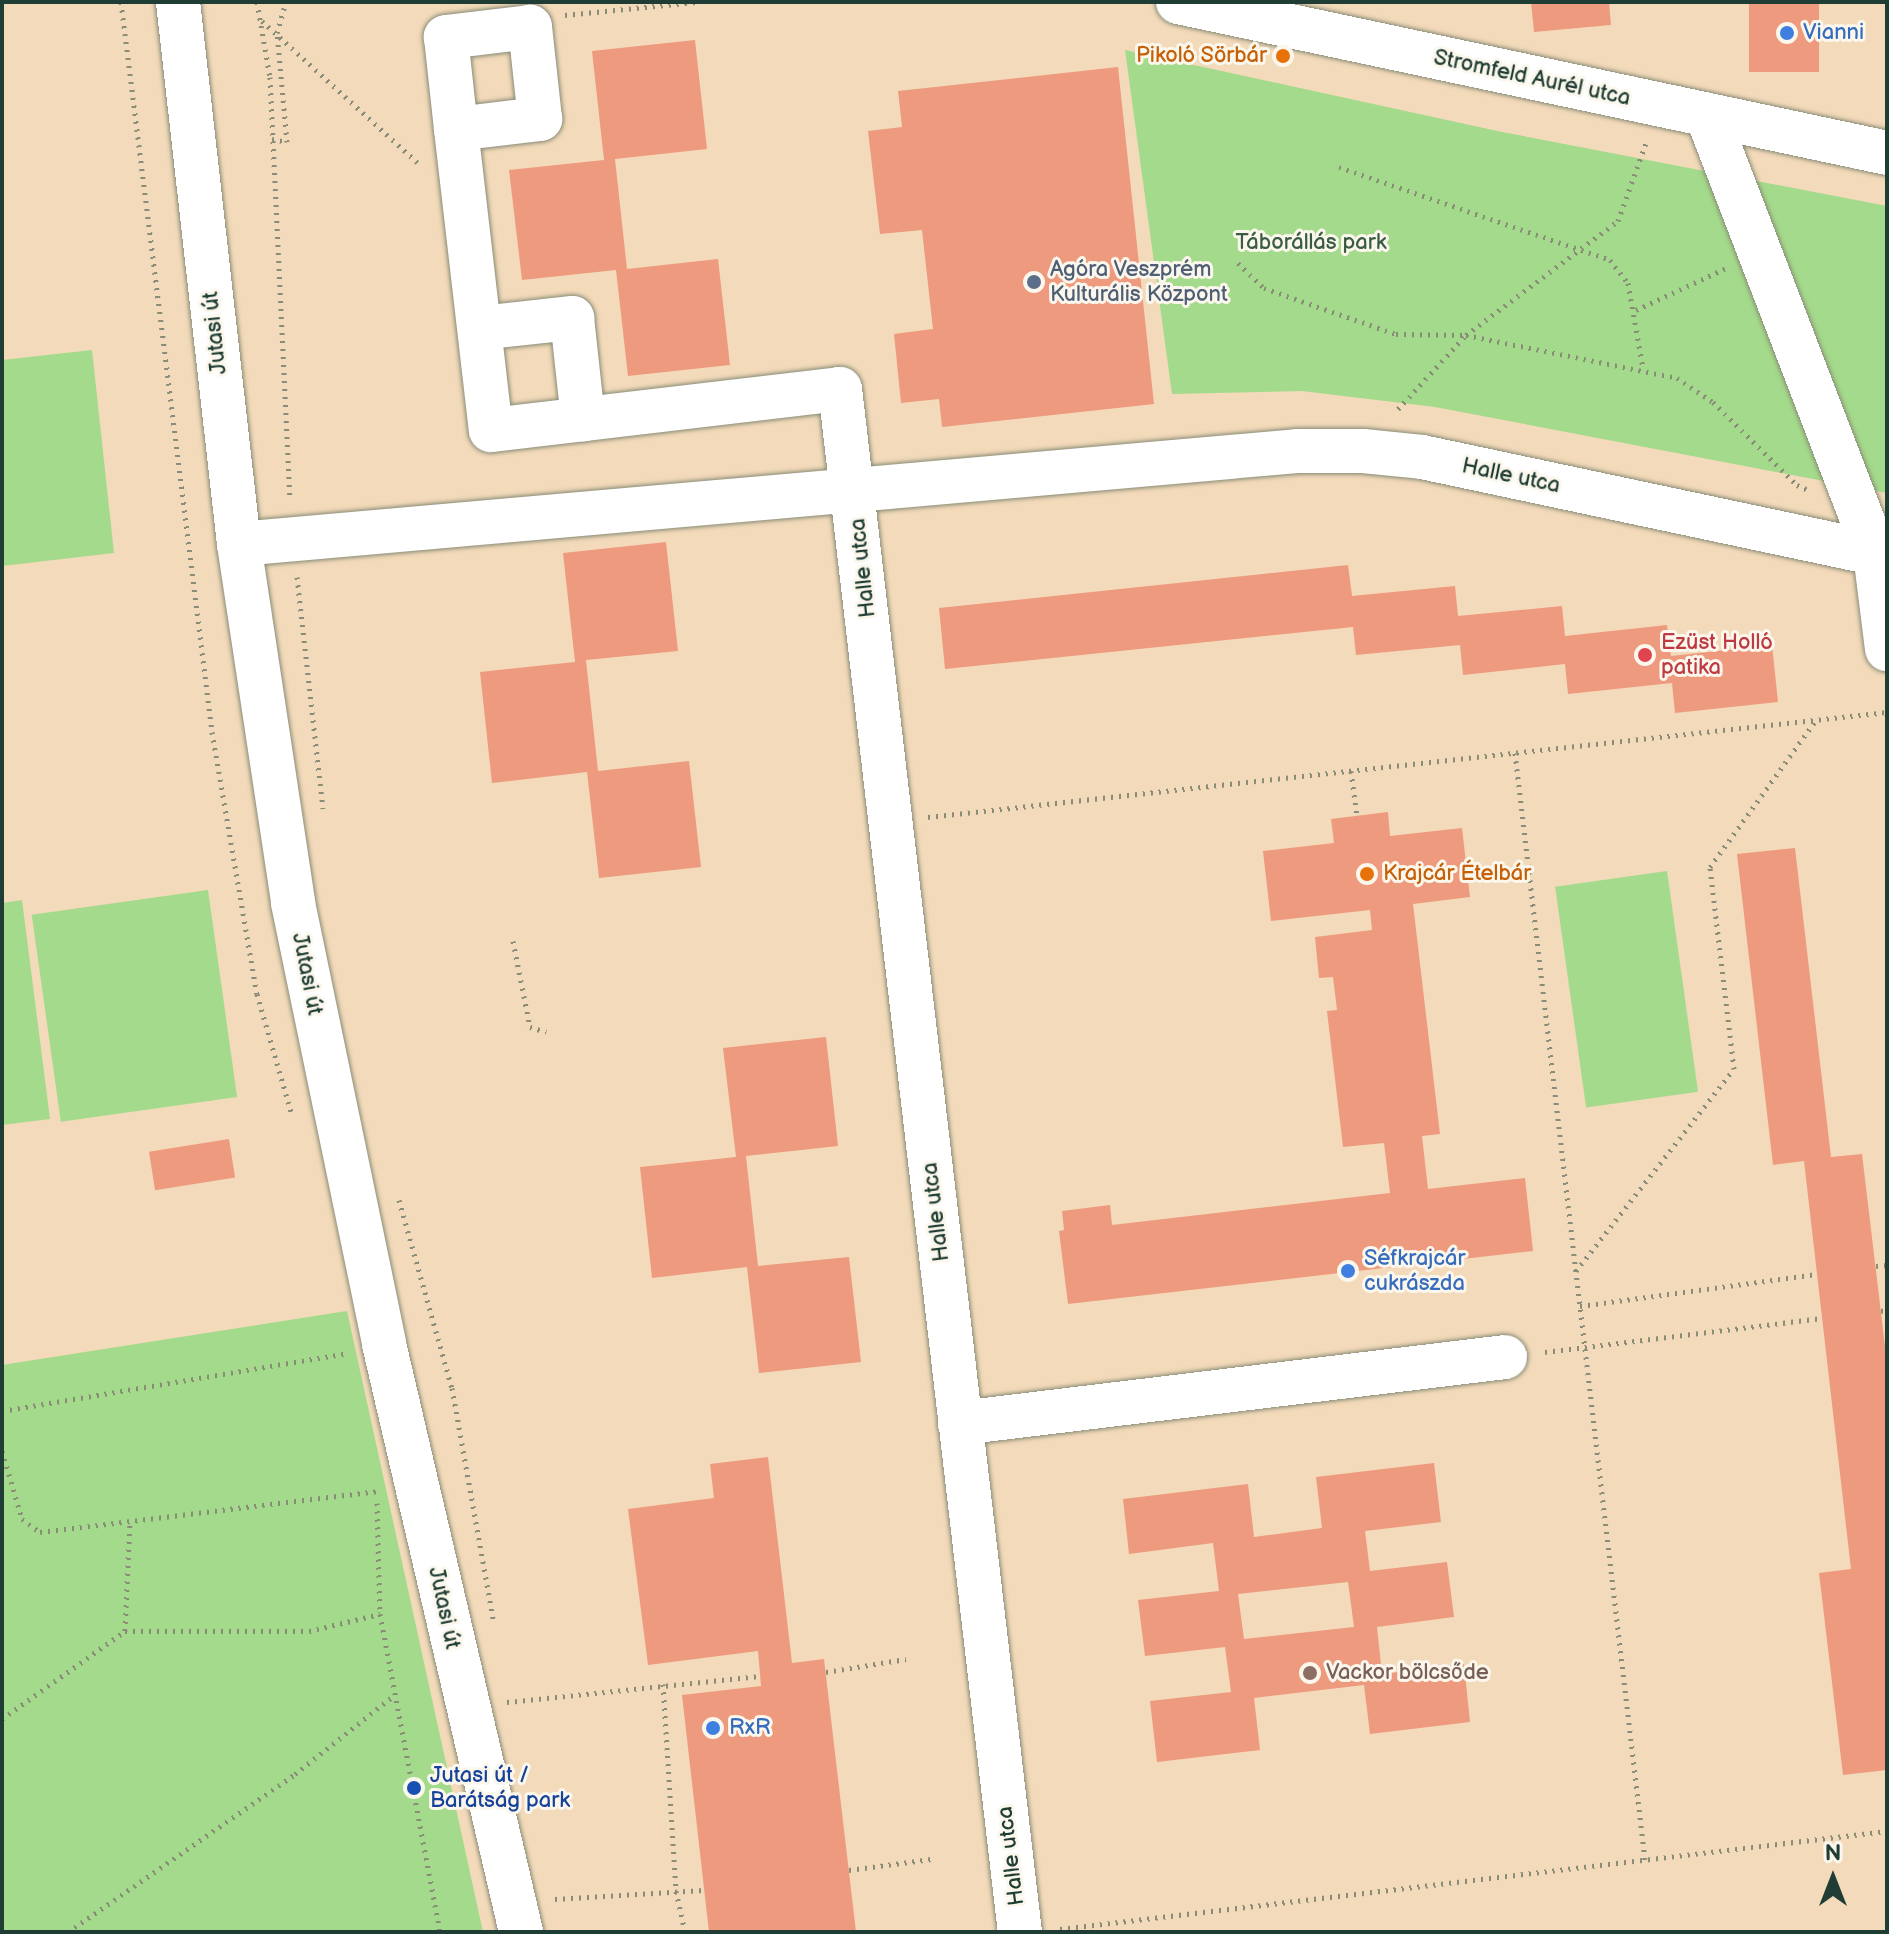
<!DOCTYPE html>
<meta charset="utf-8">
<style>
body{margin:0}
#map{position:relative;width:1889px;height:1934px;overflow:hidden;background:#f3daba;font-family:"Balsamiq Sans",sans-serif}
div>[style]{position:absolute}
.green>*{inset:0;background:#a4da8b;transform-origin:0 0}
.building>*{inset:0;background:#ee9a7e;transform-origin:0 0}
.path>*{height:5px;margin-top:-2.5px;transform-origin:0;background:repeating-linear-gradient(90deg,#898c77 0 2px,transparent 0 8px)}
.roads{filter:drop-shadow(0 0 2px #898c77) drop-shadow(0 0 2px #898c77)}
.minor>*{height:44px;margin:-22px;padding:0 22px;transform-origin:22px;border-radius:22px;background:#fff}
.dots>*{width:22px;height:22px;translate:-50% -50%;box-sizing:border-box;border:4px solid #fbf7ec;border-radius:50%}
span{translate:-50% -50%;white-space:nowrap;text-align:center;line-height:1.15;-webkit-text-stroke:6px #fbf7ec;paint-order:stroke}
.shop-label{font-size:22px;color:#366cbe}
.left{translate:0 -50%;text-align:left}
.food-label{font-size:22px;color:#c56008}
.right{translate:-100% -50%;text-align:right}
.street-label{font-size:22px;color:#1f3d34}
.park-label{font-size:22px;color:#3a5c45}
.service-label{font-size:22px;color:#4e5e75}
.health-label{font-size:22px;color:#be3a42}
.education-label{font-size:22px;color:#785e54}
.transit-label{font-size:22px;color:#164399}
.frame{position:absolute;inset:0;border:4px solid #1f3d34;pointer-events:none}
.north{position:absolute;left:1793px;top:1838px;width:80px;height:80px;-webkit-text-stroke:6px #fbf7ec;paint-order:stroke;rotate:0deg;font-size:22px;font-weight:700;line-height:32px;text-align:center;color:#1f3d34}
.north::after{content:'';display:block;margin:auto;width:28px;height:36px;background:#1f3d34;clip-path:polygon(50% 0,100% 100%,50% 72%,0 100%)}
</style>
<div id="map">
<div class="green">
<i style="clip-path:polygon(1125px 50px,1502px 132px,1887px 206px,1887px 493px,1435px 407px,1302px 391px,1172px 394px)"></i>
<i style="clip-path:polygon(92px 350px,114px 553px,2px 566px,2px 360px)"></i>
<i style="left:1667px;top:871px;width:223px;height:113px;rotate:82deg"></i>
<i style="left:208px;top:890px;width:209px;height:178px;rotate:82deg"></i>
<i style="clip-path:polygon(22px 900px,50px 1119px,2px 1125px,2px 903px)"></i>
<i style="clip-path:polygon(347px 1311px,483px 1932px,2px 1932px,2px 1365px)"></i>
</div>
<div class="building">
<i style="clip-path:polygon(1531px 2px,1609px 2px,1611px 25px,1534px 32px)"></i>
<i style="left:1749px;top:2px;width:70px;height:70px"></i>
<i style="clip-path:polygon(695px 40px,707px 149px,615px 159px,627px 269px,718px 259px,730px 365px,628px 376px,616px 270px,522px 280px,509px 170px,604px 160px,592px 51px)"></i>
<i style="clip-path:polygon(1118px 67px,1154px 404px,942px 427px,939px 399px,901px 403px,894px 334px,933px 329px,922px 230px,880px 234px,868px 131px,902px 127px,898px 91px)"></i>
<i style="clip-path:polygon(666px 542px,678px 651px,586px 660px,598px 771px,689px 761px,701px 867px,599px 878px,587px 772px,492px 783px,480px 672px,575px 662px,563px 553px)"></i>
<i style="clip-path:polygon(1348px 565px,1352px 596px,1455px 586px,1458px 616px,1562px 606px,1565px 636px,1667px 625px,1671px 656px,1772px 645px,1778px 702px,1675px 713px,1672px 683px,1568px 694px,1565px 664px,1463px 675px,1460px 645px,1356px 655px,1353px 627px,945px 669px,939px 608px)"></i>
<i style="clip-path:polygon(1388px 812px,1390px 836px,1462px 828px,1470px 897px,1413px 904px,1440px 1134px,1422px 1136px,1428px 1189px,1525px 1178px,1533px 1251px,1068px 1304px,1059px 1231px,1064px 1230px,1062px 1211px,1110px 1205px,1112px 1225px,1390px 1193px,1384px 1143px,1343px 1147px,1327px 1011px,1337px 1010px,1333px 977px,1319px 978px,1315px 937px,1372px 930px,1370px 910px,1271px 921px,1263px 851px,1334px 843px,1331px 819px)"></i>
<i style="clip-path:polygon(1795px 848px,1831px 1157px,1862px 1154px,1887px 1363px,1887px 1770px,1843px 1775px,1819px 1573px,1851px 1569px,1804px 1161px,1773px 1165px,1737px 854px)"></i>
<i style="clip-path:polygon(826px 1037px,838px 1146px,746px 1156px,758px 1266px,849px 1257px,861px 1362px,759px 1373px,747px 1267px,652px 1278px,640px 1167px,736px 1157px,723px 1048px)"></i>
<i style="left:229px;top:1139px;width:39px;height:81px;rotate:81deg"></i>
<i style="clip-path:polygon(768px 1457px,792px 1663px,824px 1659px,856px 1932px,709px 1932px,682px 1695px,761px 1686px,758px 1651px,648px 1665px,628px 1509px,714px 1498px,710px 1464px)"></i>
<i style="clip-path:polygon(evenodd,1434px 1463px,1441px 1522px,1365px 1531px,1370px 1571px,1447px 1562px,1454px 1617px,1377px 1627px,1382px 1674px,1464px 1664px,1470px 1722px,1370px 1734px,1364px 1685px,1254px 1698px,1260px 1750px,1157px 1762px,1150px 1701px,1231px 1692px,1225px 1647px,1145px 1656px,1138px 1600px,1219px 1591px,1213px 1543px,1129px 1554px,1123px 1499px,1248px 1484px,1254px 1537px,1322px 1528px,1316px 1477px,1434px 1463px,1348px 1582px,1354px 1627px,1244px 1639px,1238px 1594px,1348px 1582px)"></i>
</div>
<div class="path">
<i style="left:121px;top:2px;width:736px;rotate:82.89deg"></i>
<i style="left:212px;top:732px;width:266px;rotate:80.3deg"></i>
<i style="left:257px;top:994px;width:126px;rotate:73.9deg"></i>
<i style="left:257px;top:2px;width:76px;rotate:80.2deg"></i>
<i style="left:270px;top:77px;width:422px;rotate:87.3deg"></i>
<i style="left:565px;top:15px;width:132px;rotate:-5.7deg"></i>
<i style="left:262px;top:21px;width:210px;rotate:42.3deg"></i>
<i style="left:272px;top:139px;width:15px;rotate:11deg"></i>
<i style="left:287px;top:142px;width:109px;rotate:-95.2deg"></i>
<i style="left:277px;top:33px;width:32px;rotate:-74deg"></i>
<i style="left:1339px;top:167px;width:287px;rotate:18.9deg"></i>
<i style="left:1610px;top:260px;width:29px;rotate:52deg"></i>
<i style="left:1628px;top:283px;width:86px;rotate:80deg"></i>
<i style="left:1238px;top:263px;width:36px;rotate:44deg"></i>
<i style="left:1264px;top:288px;width:140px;rotate:19.2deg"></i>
<i style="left:1396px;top:334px;width:70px;rotate:0.8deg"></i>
<i style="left:1466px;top:335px;width:215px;rotate:11.5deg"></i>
<i style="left:1677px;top:378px;width:43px;rotate:33.7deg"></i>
<i style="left:1713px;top:402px;width:118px;rotate:44.7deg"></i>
<i style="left:1797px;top:485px;width:12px;rotate:24deg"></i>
<i style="left:1636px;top:310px;width:99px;rotate:-25deg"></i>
<i style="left:1398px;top:409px;width:100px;rotate:-47.4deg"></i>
<i style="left:1466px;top:335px;width:190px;rotate:-36.9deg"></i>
<i style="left:1618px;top:221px;width:83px;rotate:-70.3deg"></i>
<i style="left:297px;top:577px;width:233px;rotate:83.6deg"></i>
<i style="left:1515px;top:753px;width:1114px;rotate:83.3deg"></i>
<i style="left:1351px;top:771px;width:45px;rotate:82.4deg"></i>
<i style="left:928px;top:817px;width:965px;rotate:-6.25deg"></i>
<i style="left:513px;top:941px;width:88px;rotate:78.8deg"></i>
<i style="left:530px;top:1027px;width:17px;rotate:17deg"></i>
<i style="left:399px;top:1200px;width:195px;rotate:74.3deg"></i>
<i style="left:452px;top:1388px;width:239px;rotate:79.9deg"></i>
<i style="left:1876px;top:1266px;width:11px;rotate:-5deg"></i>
<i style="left:1576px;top:1271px;width:256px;rotate:-52deg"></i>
<i style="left:1734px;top:1069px;width:203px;rotate:-96.8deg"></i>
<i style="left:1710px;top:867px;width:181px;rotate:-54.2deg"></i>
<i style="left:1580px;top:1306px;width:239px;rotate:-7.7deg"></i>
<i style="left:1881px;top:1311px;width:6px;rotate:-9deg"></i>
<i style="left:1545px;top:1352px;width:279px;rotate:-7deg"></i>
<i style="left:2px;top:1411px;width:347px;rotate:-9.5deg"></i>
<i style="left:2px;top:1451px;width:71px;rotate:73.6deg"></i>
<i style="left:22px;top:1519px;width:22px;rotate:36deg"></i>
<i style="left:40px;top:1532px;width:339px;rotate:-6.9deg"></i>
<i style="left:377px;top:1503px;width:111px;rotate:88.5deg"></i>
<i style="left:380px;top:1614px;width:324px;rotate:79.3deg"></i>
<i style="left:125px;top:1631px;width:110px;rotate:-87.4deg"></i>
<i style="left:826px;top:1672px;width:81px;rotate:-9.2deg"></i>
<i style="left:663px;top:1684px;width:207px;rotate:86.4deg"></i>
<i style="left:676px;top:1891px;width:42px;rotate:77.6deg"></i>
<i style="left:507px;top:1702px;width:254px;rotate:-5.9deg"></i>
<i style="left:2px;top:1719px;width:151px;rotate:-35.6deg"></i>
<i style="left:125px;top:1631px;width:184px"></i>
<i style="left:309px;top:1631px;width:73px;rotate:-13.5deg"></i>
<i style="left:849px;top:1870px;width:83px;rotate:-7.6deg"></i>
<i style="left:555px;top:1899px;width:149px;rotate:-3.5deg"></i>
<i style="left:1060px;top:1929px;width:833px;rotate:-6.76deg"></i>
<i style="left:68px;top:1932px;width:277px;rotate:-34.8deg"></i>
<i style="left:295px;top:1774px;width:125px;rotate:-38.5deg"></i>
</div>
<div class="roads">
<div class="minor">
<i style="left:178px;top:2px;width:545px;rotate:83.58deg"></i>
<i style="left:239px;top:544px;width:363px;rotate:81.4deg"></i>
<i style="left:293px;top:903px;width:450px;rotate:78.3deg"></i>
<i style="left:384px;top:1344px;width:604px;rotate:76.88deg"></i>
<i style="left:1178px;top:2px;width:725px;rotate:12.02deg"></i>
<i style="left:1707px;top:115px;width:469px;rotate:69deg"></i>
<i style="left:1875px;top:553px;width:97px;rotate:82.9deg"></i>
<i style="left:456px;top:129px;width:85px;rotate:-6.8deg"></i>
<i style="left:540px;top:119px;width:93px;rotate:-96.2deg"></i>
<i style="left:530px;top:27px;width:85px;rotate:173.2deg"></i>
<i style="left:446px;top:37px;width:93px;rotate:83.8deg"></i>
<i style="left:456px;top:129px;width:303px;rotate:83.4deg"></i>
<i style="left:491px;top:430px;width:351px;rotate:-6.7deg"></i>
<i style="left:840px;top:389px;width:1553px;rotate:83.35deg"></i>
<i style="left:480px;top:328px;width:93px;rotate:-6.2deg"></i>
<i style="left:572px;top:318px;width:102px;rotate:83.8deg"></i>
<i style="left:239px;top:544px;width:1062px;rotate:-5.02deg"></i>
<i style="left:1297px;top:451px;width:66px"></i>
<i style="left:1363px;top:451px;width:59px;rotate:5.8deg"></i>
<i style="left:1422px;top:457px;width:475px;rotate:12deg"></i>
<i style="left:960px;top:1423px;width:549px;rotate:-6.9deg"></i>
</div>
</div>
<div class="dots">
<i style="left:1787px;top:33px;background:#3f7fe0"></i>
<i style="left:1283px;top:56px;background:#e8710a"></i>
<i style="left:1034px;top:282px;background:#5c6f8a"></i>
<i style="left:1645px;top:655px;background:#e0444e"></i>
<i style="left:1367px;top:874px;background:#e8710a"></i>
<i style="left:1348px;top:1271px;background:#3f7fe0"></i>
<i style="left:1310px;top:1673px;background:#8d6e63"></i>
<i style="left:713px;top:1728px;background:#3f7fe0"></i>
<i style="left:414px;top:1788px;background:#1a4fb4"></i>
</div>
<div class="shop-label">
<span class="left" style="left:1803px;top:33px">Vianni</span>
<span class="left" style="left:1364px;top:1271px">Séfkrajcár<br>cukrászda</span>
<span class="left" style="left:729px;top:1728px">RxR</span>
</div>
<div class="food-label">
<span class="right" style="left:1267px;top:56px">Pikoló Sörbár</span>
<span class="left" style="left:1383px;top:874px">Krajcár Ételbár</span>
</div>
<div class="street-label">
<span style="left:1532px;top:78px;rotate:12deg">Stromfeld Aurél utca</span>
<span style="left:215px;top:333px;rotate:-96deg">Jutasi út</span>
<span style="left:1511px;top:476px;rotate:12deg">Halle utca</span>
<span style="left:863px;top:568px;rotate:-96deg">Halle utca</span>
<span style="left:307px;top:974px;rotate:79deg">Jutasi út</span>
<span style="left:936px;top:1212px;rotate:-97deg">Halle utca</span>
<span style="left:444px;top:1608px;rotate:78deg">Jutasi út</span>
<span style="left:1011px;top:1856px;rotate:-97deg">Halle utca</span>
</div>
<div class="park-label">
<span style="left:1311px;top:243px">Táborállás park</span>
</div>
<div class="service-label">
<span class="left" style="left:1050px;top:282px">Agóra Veszprém<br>Kulturális Központ</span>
</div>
<div class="health-label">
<span class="left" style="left:1661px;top:655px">Ezüst Holló<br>patika</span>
</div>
<div class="education-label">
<span class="left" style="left:1326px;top:1673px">Vackor bölcsőde</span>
</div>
<div class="transit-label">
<span class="left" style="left:430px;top:1788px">Jutasi út /<br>Barátság park</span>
</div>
<div class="frame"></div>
<div class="north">N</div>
</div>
